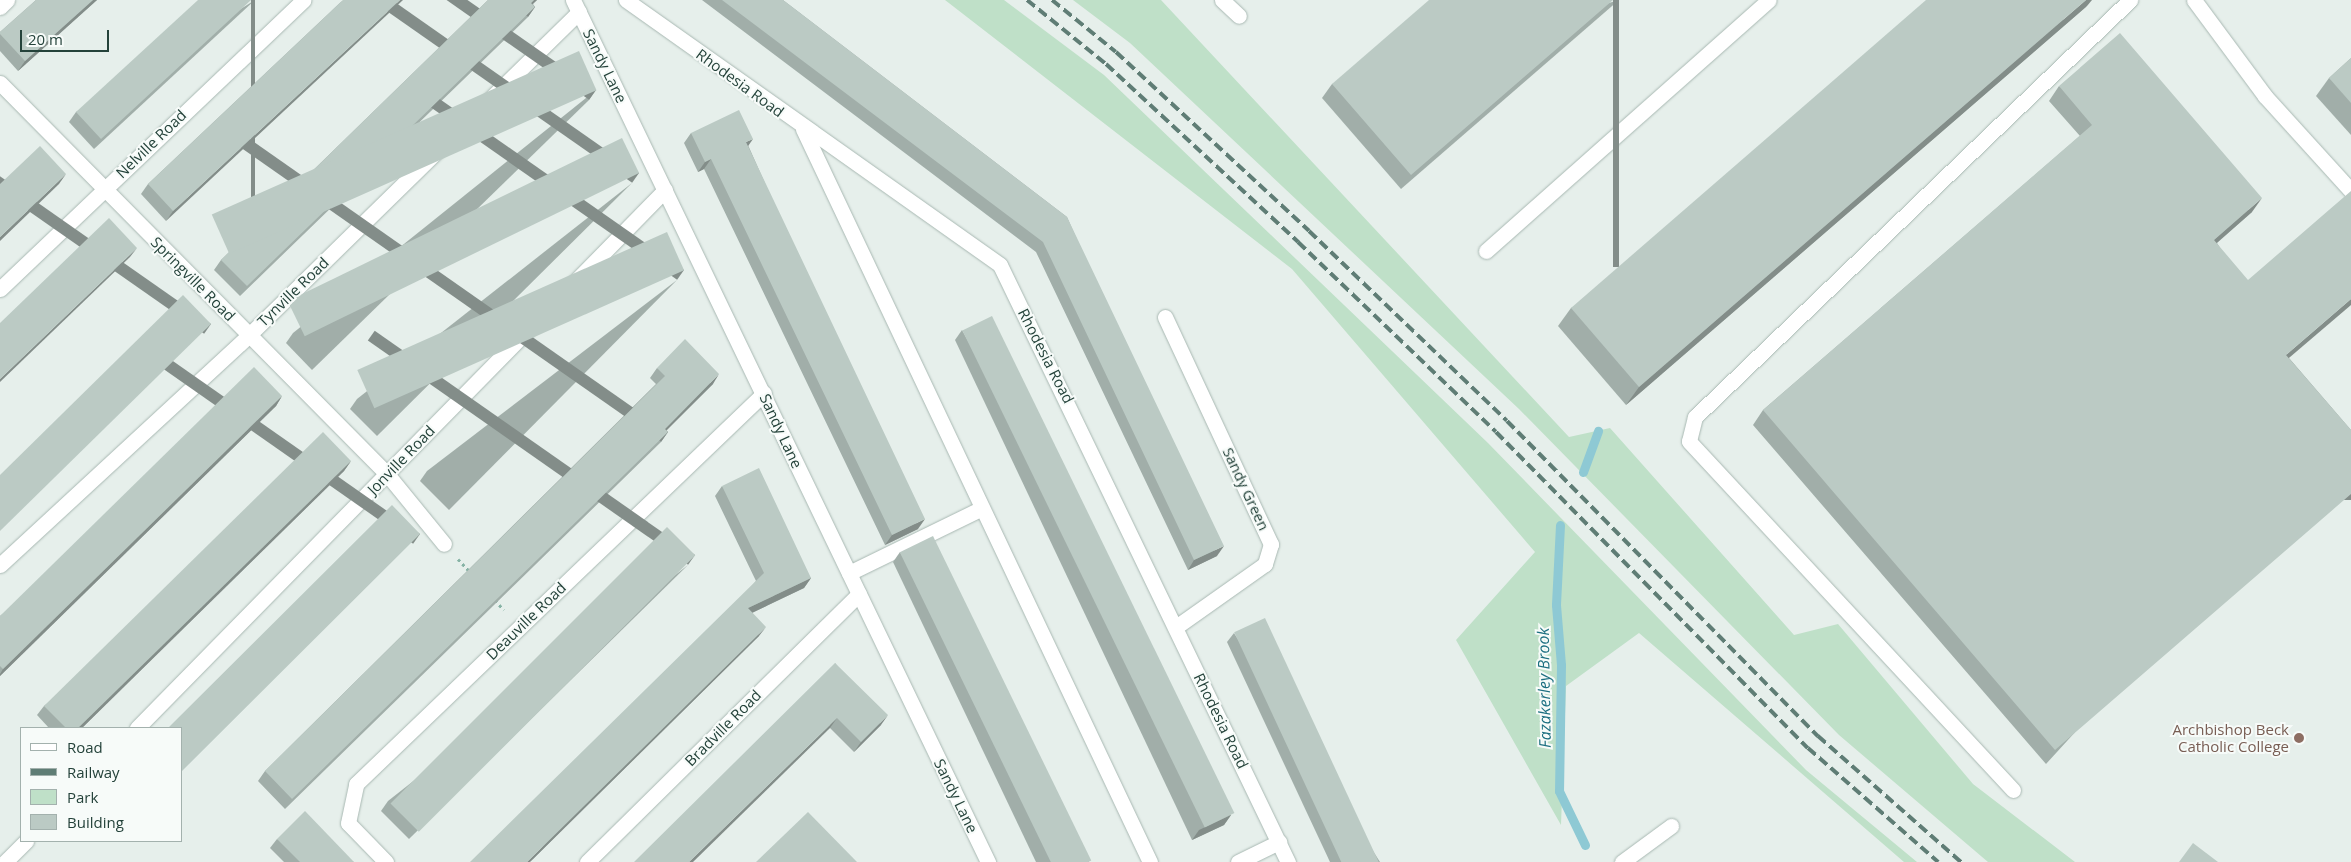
<!DOCTYPE html>
<style>
body{margin:0}
#map{position:relative;width:2351px;height:862px;overflow:hidden;background:#e6efeb;font-family:"Open Sans",sans-serif}
div>[style]{position:absolute}
.green>*{inset:0;background:#bfe0c8}
.stream>*{height:9px;margin:-4.5px;padding:0 4.5px;transform-origin:4.5px;border-radius:4.5px;background:#8ec9d4}
.path>*{height:3px;margin-top:-1.5px;transform-origin:0;background:repeating-linear-gradient(90deg,#86b3a5 0 2.5px,transparent 0 6.5px)}
.roads{filter:drop-shadow(0 0 1px #a8b8b2) drop-shadow(0 0 1px #a8b8b2)}
.lane>*{height:15px;margin:-7.5px;padding:0 7.5px;transform-origin:7.5px;border-radius:7.5px;background:#fff}
.street>*{height:15px;margin:-7.5px;padding:0 7.5px;transform-origin:7.5px;border-radius:7.5px;background:#fff}
.rail>*{height:4px;margin-top:-2px;transform-origin:0;background:repeating-linear-gradient(90deg,#5f7d75 0 10px,transparent 0 15px)}
.wall>*{inset:0;background:#a1aea9}
.shaded-wall>*{inset:0;background:#838d89;transform-origin:0 0}
.building>*{inset:0;background:#bbcac4;transform-origin:0 0}
.dots>*{width:14px;height:14px;translate:-50% -50%;box-sizing:border-box;border:2px solid #f7fbf9;border-radius:50%}
span{translate:-50% -50%;white-space:nowrap;text-align:center;line-height:1.15;-webkit-text-stroke:4px #f7fbf9;paint-order:stroke}
.street-label{font-size:15px;color:#24423a}
.education-label{font-size:15px;color:#785e54}
.right{translate:-100% -50%;text-align:right}
.water-label{font-size:16px;color:#1c6f80;font-style:italic}
.legend{position:absolute;left:20px;top:727px;width:162px;height:115px;box-sizing:border-box;background:#f7fbf9;border:1px solid #a3b1ad;margin:0;padding:6px 9px;list-style:none;font-size:15px;color:#24423a}
.legend li{display:flex;align-items:center;gap:10px;height:25px}
.legend b{width:25px;border:1px solid #a3b1ad}
.scale{position:absolute;left:20px;top:30px;width:89px;height:22px;box-sizing:border-box;border:2px solid #24423a;border-top:0;padding-left:6px;font-size:15px;line-height:18px;white-space:nowrap;color:#24423a;-webkit-text-stroke:4px #f7fbf9;paint-order:stroke}
</style>
<div id="map">
<div class="green">
<i style="clip-path:polygon(945px 0,1004px 0,1104px 75px,1488px 443px,1806px 770px,1917px 862px,1904px 862px,1639px 633px,1566px 686px,1561px 825px,1456px 640px,1535px 552px,1292px 269px)"></i>
<i style="clip-path:polygon(1073px 0,1161px 0,1569px 437px,1610px 428px,1794px 635px,1838px 624px,1973px 784px,2075px 862px,1988px 862px,1839px 735px,1519px 409px,1130px 43px)"></i>
</div>
<div class="stream">
<i style="left:1583px;top:472px;width:44px;rotate:-69.9deg"></i>
<i style="left:1560px;top:525px;width:80px;rotate:92.9deg"></i>
<i style="left:1556px;top:605px;width:60px;rotate:85.2deg"></i>
<i style="left:1561px;top:665px;width:126px;rotate:90.9deg"></i>
<i style="left:1559px;top:791px;width:60px;rotate:64.3deg"></i>
</div>
<div class="path">
<i style="left:458px;top:559px;width:19px;rotate:47deg"></i>
<i style="left:495px;top:600px;width:13px;rotate:48deg"></i>
</div>
<div class="roads">
<div class="lane">
<i style="left:2194px;top:0;width:119px;rotate:53.5deg"></i>
<i style="left:2265px;top:96px;width:128px;rotate:47.8deg"></i>
<i style="left:803px;top:129px;width:811px;rotate:64.67deg"></i>
<i style="left:1486px;top:251px;width:378px;rotate:-41.6deg"></i>
<i style="left:849px;top:573px;width:146px;rotate:-26deg"></i>
<i style="left:2013px;top:790px;width:476px;rotate:-132.9deg"></i>
<i style="left:1689px;top:441px;width:25px;rotate:-76deg"></i>
<i style="left:1695px;top:417px;width:603px;rotate:-43.79deg"></i>
</div>
<div class="street">
<i style="left:573px;top:0;width:957px;rotate:64.29deg"></i>
<i style="left:626px;top:0;width:458px;rotate:35.3deg"></i>
<i style="left:1000px;top:265px;width:663px;rotate:64.25deg"></i>
<i style="left:1222px;top:0;width:23px;rotate:43deg"></i>
<i style="left:0;top:7px;width:10px;rotate:-45deg"></i>
<i style="left:0;top:83px;width:550px;rotate:45.29deg"></i>
<i style="left:387px;top:474px;width:90px;rotate:50.8deg"></i>
<i style="left:0;top:289px;width:419px;rotate:-43.6deg"></i>
<i style="left:1165px;top:317px;width:251px;rotate:65deg"></i>
<i style="left:1271px;top:544px;width:21px;rotate:107deg"></i>
<i style="left:1265px;top:564px;width:109px;rotate:144.7deg"></i>
<i style="left:0;top:565px;width:339px;rotate:-42.7deg"></i>
<i style="left:249px;top:335px;width:462px;rotate:-44.4deg"></i>
<i style="left:137px;top:728px;width:754px;rotate:-45.54deg"></i>
<i style="left:5px;top:862px;width:30px;rotate:-45deg"></i>
<i style="left:386px;top:862px;width:54px;rotate:-134.3deg"></i>
<i style="left:348px;top:823px;width:40px;rotate:-78deg"></i>
<i style="left:356px;top:784px;width:565px;rotate:-43.78deg"></i>
<i style="left:587px;top:862px;width:382px;rotate:-44.6deg"></i>
<i style="left:1238px;top:862px;width:46px;rotate:-26deg"></i>
<i style="left:1622px;top:862px;width:61px;rotate:-36.3deg"></i>
</div>
</div>
<div class="rail">
<i style="left:1027px;top:0;width:102px;rotate:39deg"></i>
<i style="left:1106px;top:64px;width:262px;rotate:42.8deg"></i>
<i style="left:1298px;top:242px;width:274px;rotate:43.8deg"></i>
<i style="left:1496px;top:432px;width:444px;rotate:45.4deg"></i>
<i style="left:1808px;top:748px;width:173px;rotate:41.2deg"></i>
<i style="left:1052px;top:0;width:82px;rotate:39.1deg"></i>
<i style="left:1116px;top:52px;width:263px;rotate:42.8deg"></i>
<i style="left:1309px;top:231px;width:274px;rotate:43.8deg"></i>
<i style="left:1507px;top:421px;width:443px;rotate:45.4deg"></i>
<i style="left:1818px;top:736px;width:191px;rotate:41.4deg"></i>
</div>
<div class="wall">
<i style="clip-path:polygon(36px 0,97px 0,18px 71px,0 51px,0 32px)"></i>
<i style="clip-path:polygon(255px 0,94px 149px,69px 122px,76px 112px)"></i>
<i style="clip-path:polygon(343px 0,166px 221px,141px 194px,148px 184px)"></i>
<i style="clip-path:polygon(488px 0,537px 0,533px 4px,535px 7px,528px 17px,240px 296px,214px 270px,221px 260px)"></i>
<i style="clip-path:polygon(702px 0,783px 0,1067px 217px,1217px 556px,1188px 570px,1036px 252px)"></i>
<i style="clip-path:polygon(1619px 0,1401px 189px,1322px 98px,1332px 84px)"></i>
<i style="clip-path:polygon(2087px 6px,1626px 405px,1558px 326px,1571px 308px)"></i>
<i style="clip-path:polygon(2351px 58px,2351px 135px,2316px 96px,2329px 78px)"></i>
<i style="clip-path:polygon(2059px 86px,2252px 212px,2217px 243px,2289px 358px,2351px 430px,2046px 764px,1753px 425px,1763px 410px,2080px 136px,2049px 101px)"></i>
<i style="clip-path:polygon(596px 90px,589px 100px,312px 370px,286px 343px,293px 333px)"></i>
<i style="clip-path:polygon(691px 133px,748px 145px,918px 529px,885px 545px,704px 169px,698px 172px,684px 143px)"></i>
<i style="clip-path:polygon(632px 183px,377px 436px,350px 409px,357px 399px)"></i>
<i style="clip-path:polygon(677px 280px,449px 510px,420px 481px,427px 471px)"></i>
<i style="clip-path:polygon(962px 330px,1231px 815px,1224px 825px,1192px 840px,955px 340px)"></i>
<i style="clip-path:polygon(657px 368px,713px 384px,666px 430px,668px 432px,661px 442px,285px 809px,258px 781px,265px 771px,656px 384px,650px 378px)"></i>
<i style="clip-path:polygon(282px 396px,276px 406px,0 676px,0 616px)"></i>
<i style="clip-path:polygon(351px 461px,344px 471px,82px 728px,49px 728px,37px 715px,44px 706px)"></i>
<i style="clip-path:polygon(722px 486px,811px 578px,804px 588px,752px 613px,759px 636px,530px 862px,756px 581px,715px 496px)"></i>
<i style="clip-path:polygon(900px 552px,1089px 862px,1036px 862px,893px 562px)"></i>
<i style="clip-path:polygon(688px 565px,409px 839px,381px 811px,388px 801px)"></i>
<i style="clip-path:polygon(1234px 633px,1380px 862px,1330px 862px,1227px 642px)"></i>
<i style="clip-path:polygon(835px 663px,881px 725px,854px 752px,830px 728px)"></i>
<i style="clip-path:polygon(277px 839px,354px 862px,284px 862px,270px 848px)"></i>
</div>
<div class="shaded-wall">
<i style="clip-path:polygon(93px 0,97px 0,18px 71px,25px 61px)"></i>
<i style="left:251px;top:0;width:4px;height:205px"></i>
<i style="clip-path:polygon(400px 0,403px 0,166px 221px,173px 211px)"></i>
<i style="clip-path:polygon(534px 0,537px 0,524px 12px,531px 3px)"></i>
<i style="left:1613px;top:0;width:6px;height:267px"></i>
<i style="clip-path:polygon(2086px 0,2092px 0,2087px 6px,1626px 405px,1639px 387px)"></i>
<i style="left:535px;top:7px;width:12px;height:401px;rotate:125deg"></i>
<i style="left:596px;top:90px;width:12px;height:387px;rotate:125deg"></i>
<i style="clip-path:polygon(753px 139px,746px 149px,746px 142px)"></i>
<i style="clip-path:polygon(711px 159px,704px 169px,698px 172px,705px 162px)"></i>
<i style="left:639px;top:173px;width:12px;height:359px;rotate:125deg"></i>
<i style="clip-path:polygon(66px 174px,59px 184px,0 241px,0 237px)"></i>
<i style="clip-path:polygon(2262px 198px,2252px 212px,2204px 254px,2214px 240px)"></i>
<i style="clip-path:polygon(137px 248px,130px 257px,0 382px,0 379px)"></i>
<i style="left:684px;top:270px;width:12px;height:324px;rotate:125deg"></i>
<i style="clip-path:polygon(2351px 299px,2351px 305px,2276px 369px,2286px 355px)"></i>
<i style="left:211px;top:324px;width:12px;height:296px;rotate:125deg"></i>
<i style="clip-path:polygon(719px 374px,713px 384px,658px 439px,665px 429px)"></i>
<i style="clip-path:polygon(282px 396px,276px 406px,0 676px,0 674px,3px 669px)"></i>
<i style="left:668px;top:432px;width:12px;height:525px;rotate:125deg"></i>
<i style="clip-path:polygon(351px 461px,344px 471px,82px 728px,78px 728px)"></i>
<i style="left:2351px;top:494px;width:6px;height:391px;rotate:90deg"></i>
<i style="clip-path:polygon(925px 519px,918px 529px,885px 545px,892px 535px)"></i>
<i style="left:420px;top:534px;width:12px;height:337px;rotate:125deg"></i>
<i style="clip-path:polygon(1224px 546px,1217px 556px,1188px 570px,1194px 560px)"></i>
<i style="left:695px;top:555px;width:12px;height:391px;rotate:125deg"></i>
<i style="clip-path:polygon(811px 578px,804px 588px,741px 618px,748px 608px)"></i>
<i style="clip-path:polygon(766px 627px,759px 636px,530px 862px,527px 862px)"></i>
<i style="clip-path:polygon(888px 715px,881px 725px,854px 752px,861px 742px)"></i>
<i style="clip-path:polygon(837px 718px,830px 728px,693px 862px,689px 862px)"></i>
<i style="clip-path:polygon(1231px 815px,1224px 825px,1192px 840px,1199px 830px)"></i>
</div>
<div class="building">
<i style="clip-path:polygon(36px 0,93px 0,25px 61px,0 34px,0 32px)"></i>
<i style="clip-path:polygon(198px 0,251px 0,101px 139px,76px 112px)"></i>
<i style="clip-path:polygon(343px 0,400px 0,173px 211px,148px 184px)"></i>
<i style="clip-path:polygon(488px 0,534px 0,531px 3px,535px 7px,247px 286px,221px 260px)"></i>
<i style="clip-path:polygon(722px 0,783px 0,1067px 217px,1224px 546px,1194px 560px,1043px 242px)"></i>
<i style="clip-path:polygon(1429px 0,1613px 0,1411px 175px,1332px 84px)"></i>
<i style="clip-path:polygon(1926px 0,2086px 0,1639px 387px,1571px 308px)"></i>
<i style="clip-path:polygon(2120px 33px,2262px 198px,2214px 240px,2248px 280px,2351px 191px,2351px 299px,2286px 355px,2351px 430px,2351px 494px,2055px 750px,1763px 410px,2092px 125px,2059px 86px)"></i>
<i style="left:579px;top:51px;width:43px;height:402px;rotate:66deg"></i>
<i style="clip-path:polygon(2351px 58px,2351px 103px,2329px 78px)"></i>
<i style="clip-path:polygon(739px 110px,753px 139px,746px 142px,925px 519px,892px 535px,711px 159px,705px 162px,691px 133px)"></i>
<i style="left:622px;top:138px;width:39px;height:372px;rotate:64deg"></i>
<i style="clip-path:polygon(40px 146px,66px 174px,0 237px,0 184px)"></i>
<i style="clip-path:polygon(109px 218px,137px 248px,0 379px,0 323px)"></i>
<i style="left:667px;top:232px;width:42px;height:339px;rotate:66deg"></i>
<i style="clip-path:polygon(183px 295px,211px 324px,0 531px,0 475px)"></i>
<i style="left:992px;top:316px;width:553px;height:33px;rotate:64deg"></i>
<i style="clip-path:polygon(685px 339px,719px 374px,665px 429px,668px 432px,292px 799px,265px 771px,665px 376px,657px 368px)"></i>
<i style="clip-path:polygon(254px 367px,282px 396px,3px 669px,0 666px,0 616px)"></i>
<i style="clip-path:polygon(323px 432px,351px 461px,78px 728px,66px 728px,44px 706px)"></i>
<i style="clip-path:polygon(759px 468px,811px 578px,748px 608px,766px 627px,527px 862px,470px 862px,764px 573px,722px 486px)"></i>
<i style="clip-path:polygon(392px 505px,420px 534px,181px 772px,181px 728px,168px 728px)"></i>
<i style="left:667px;top:527px;width:40px;height:391px;rotate:45deg"></i>
<i style="left:933px;top:536px;width:361px;height:37px;rotate:64deg"></i>
<i style="left:1265px;top:618px;width:270px;height:34px;rotate:65deg"></i>
<i style="clip-path:polygon(835px 663px,888px 715px,861px 742px,837px 718px,689px 862px,634px 862px)"></i>
<i style="clip-path:polygon(305px 811px,354px 862px,300px 862px,277px 839px)"></i>
<i style="clip-path:polygon(808px 812px,857px 862px,756px 862px)"></i>
<i style="clip-path:polygon(2193px 843px,2218px 862px,2179px 862px)"></i>
</div>
<div class="dots">
<i style="left:2299px;top:738px;background:#8d6e63"></i>
</div>
<div class="street-label">
<span style="left:605px;top:66px;rotate:64deg">Sandy Lane</span>
<span style="left:740px;top:83px;rotate:36deg">Rhodesia Road</span>
<span style="left:151px;top:144px;rotate:-44deg">Nelville Road</span>
<span style="left:193px;top:279px;rotate:45deg">Springville Road</span>
<span style="left:293px;top:292px;rotate:-44deg">Tynville Road</span>
<span style="left:1046px;top:356px;rotate:63deg">Rhodesia Road</span>
<span style="left:781px;top:431px;rotate:65deg">Sandy Lane</span>
<span style="left:401px;top:460px;rotate:-46deg">Jonville Road</span>
<span style="left:1246px;top:489px;rotate:65deg">Sandy Green</span>
<span style="left:526px;top:621px;rotate:-44deg">Deauville Road</span>
<span style="left:1221px;top:721px;rotate:64deg">Rhodesia Road</span>
<span style="left:723px;top:728px;rotate:-45deg">Bradville Road</span>
<span style="left:956px;top:796px;rotate:64deg">Sandy Lane</span>
</div>
<div class="education-label">
<span class="right" style="left:2289px;top:738px">Archbishop Beck<br>Catholic College</span>
</div>
<div class="water-label">
<span style="left:1544px;top:688px;rotate:-91deg">Fazakerley Brook</span>
</div>
<ul class="legend">
<li><b style="height:6px;background:#fff"></b>Road</li>
<li><b style="height:6px;background:#5f7d75"></b>Railway</li>
<li><b style="height:14px;background:#bfe0c8"></b>Park</li>
<li><b style="height:14px;background:#bbcac4"></b>Building</li>
</ul>
<div class="scale">20 m</div>
</div>
